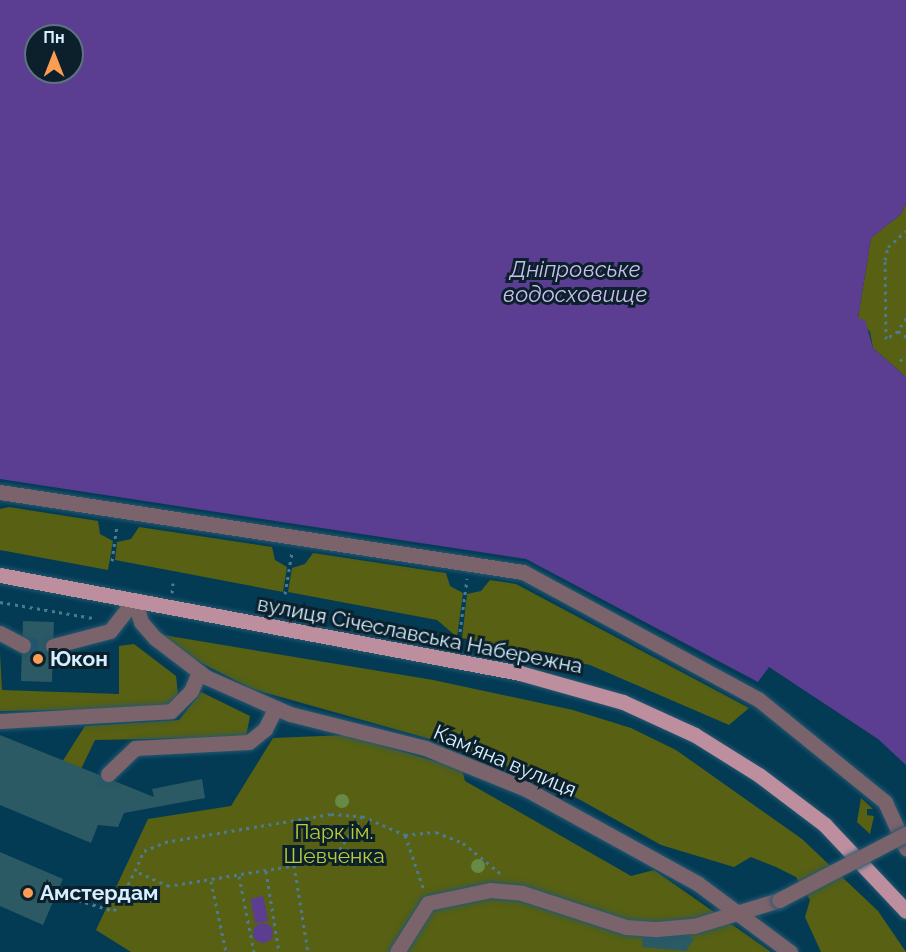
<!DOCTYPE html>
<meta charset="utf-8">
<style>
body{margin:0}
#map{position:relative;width:906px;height:952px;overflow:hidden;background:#033b55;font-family:Raleway,sans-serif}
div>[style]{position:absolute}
.green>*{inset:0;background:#576013}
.water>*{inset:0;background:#5b3e92;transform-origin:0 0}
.round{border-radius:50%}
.building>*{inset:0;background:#2b5964;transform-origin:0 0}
.minor-tunnel>*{height:15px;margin-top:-7.5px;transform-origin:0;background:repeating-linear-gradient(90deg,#22566e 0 15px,transparent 0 23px)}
.path>*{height:3px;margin-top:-1.5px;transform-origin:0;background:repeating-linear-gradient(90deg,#4c7a90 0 3px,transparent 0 7.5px)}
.roads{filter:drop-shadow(0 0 2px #255870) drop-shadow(0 0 2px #255870)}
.minor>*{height:15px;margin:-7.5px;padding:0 7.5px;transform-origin:7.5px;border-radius:7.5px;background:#7a636b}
.major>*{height:15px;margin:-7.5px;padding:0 7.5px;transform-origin:7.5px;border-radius:7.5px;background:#bc8e9e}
.bridges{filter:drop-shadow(0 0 2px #255870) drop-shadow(0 0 2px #255870)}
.minor-bridge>*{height:15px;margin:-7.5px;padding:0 7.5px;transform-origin:7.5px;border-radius:7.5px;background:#7a636b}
.trees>*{width:14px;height:14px;margin:-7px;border-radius:50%;background:#678a46}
.dots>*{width:16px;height:16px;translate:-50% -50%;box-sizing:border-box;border:3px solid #0c202c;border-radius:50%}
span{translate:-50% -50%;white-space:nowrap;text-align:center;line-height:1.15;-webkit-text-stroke:6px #0c202c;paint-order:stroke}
.street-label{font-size:21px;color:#d5efff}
.poi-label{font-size:21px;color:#d5efff;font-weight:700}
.left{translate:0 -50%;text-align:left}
.park-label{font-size:21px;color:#b9cb39}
.water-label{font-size:22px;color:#cabeed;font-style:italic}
.north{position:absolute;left:24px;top:24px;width:60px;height:60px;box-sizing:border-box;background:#0c202c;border:2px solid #5c7380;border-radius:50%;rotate:0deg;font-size:16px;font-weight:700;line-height:24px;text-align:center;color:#d5efff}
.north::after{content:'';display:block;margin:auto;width:21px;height:27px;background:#fc9d53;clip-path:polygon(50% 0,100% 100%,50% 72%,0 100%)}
</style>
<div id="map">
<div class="green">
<i style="clip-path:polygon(906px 203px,906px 377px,873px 348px,870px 332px,858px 318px,871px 238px,901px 214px)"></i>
<i style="clip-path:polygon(9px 507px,98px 521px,100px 534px,113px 541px,108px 570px,0 550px,0 509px)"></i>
<i style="clip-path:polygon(139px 527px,272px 547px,275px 560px,287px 567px,283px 592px,115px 560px,117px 542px,131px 539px)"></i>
<i style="clip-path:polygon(313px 553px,446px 573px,450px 586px,463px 593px,457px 637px,437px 620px,288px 592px,292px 568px,305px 564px)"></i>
<i style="clip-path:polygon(490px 580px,516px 584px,749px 708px,729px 725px,590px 665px,462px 638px,467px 594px,481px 591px)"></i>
<i style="clip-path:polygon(163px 635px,433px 680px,573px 710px,631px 728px,676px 750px,802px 839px,878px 911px,906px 952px,821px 952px,805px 917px,810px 900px,796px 877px,776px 867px,751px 857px,734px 867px,661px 845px,525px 769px,498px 765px,430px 739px,252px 689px,190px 657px)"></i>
<i style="clip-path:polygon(134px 644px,176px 676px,178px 694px,162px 709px,0 711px,0 653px,2px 690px,119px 694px,119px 646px)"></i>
<i style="clip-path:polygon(201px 692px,250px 716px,246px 737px,95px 740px,81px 769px,62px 762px,85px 726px,179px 720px)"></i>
<i style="clip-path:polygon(346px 735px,462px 769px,465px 781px,631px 876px,654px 870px,771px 952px,131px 952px,96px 930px,148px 819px,231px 806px,273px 738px)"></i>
<i style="clip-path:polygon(861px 798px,873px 809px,867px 809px,867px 815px,874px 816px,870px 834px,857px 822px)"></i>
</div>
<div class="water">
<i style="clip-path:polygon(evenodd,0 0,906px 0,906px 203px,901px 214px,871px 238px,858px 318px,865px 320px,873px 348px,906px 377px,906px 765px,878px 739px,769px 667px,758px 682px,526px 559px,0 479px,0 0,36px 36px,72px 36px,72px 72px,36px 72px,36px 36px)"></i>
<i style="left:263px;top:896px;width:25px;height:13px;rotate:78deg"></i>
<i class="round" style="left:253px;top:923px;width:20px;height:20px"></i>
</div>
<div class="building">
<i style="left:23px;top:621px;width:31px;height:60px;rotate:2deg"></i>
<i style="clip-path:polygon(0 735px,154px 797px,152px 789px,202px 779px,205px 798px,124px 813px,118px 827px,98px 825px,91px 843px,0 805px)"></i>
<i style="clip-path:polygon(0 852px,63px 879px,43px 925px,0 906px)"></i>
<i style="clip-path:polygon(681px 933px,694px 939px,686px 951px,642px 947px,643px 935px)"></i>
</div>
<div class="minor-tunnel">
<i style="left:23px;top:645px;width:30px;rotate:2deg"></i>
</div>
<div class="path">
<i style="left:906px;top:318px;width:15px;rotate:122deg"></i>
<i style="left:898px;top:331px;width:10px;rotate:37deg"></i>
<i style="left:898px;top:331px;width:14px;rotate:146deg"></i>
<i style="left:886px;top:339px;width:79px;rotate:-90.7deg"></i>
<i style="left:885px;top:260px;width:13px;rotate:-77deg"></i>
<i style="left:888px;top:247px;width:24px;rotate:-42deg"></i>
<i style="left:900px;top:361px;width:8px;rotate:-45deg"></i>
<i style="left:112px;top:561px;width:37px;rotate:-82deg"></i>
<i style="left:172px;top:593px;width:10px;rotate:-84deg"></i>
<i style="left:285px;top:594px;width:43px;rotate:-80.5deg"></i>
<i style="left:0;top:602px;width:94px;rotate:9.8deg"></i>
<i style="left:459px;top:639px;width:61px;rotate:-82.4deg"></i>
<i style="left:362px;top:816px;width:52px;rotate:124deg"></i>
<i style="left:333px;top:859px;width:166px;rotate:170.7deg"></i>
<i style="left:169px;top:886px;width:37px;rotate:-156deg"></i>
<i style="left:135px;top:871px;width:22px;rotate:-66deg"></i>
<i style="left:144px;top:851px;width:23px;rotate:-23deg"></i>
<i style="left:165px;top:842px;width:168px;rotate:-9.6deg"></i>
<i style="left:331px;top:814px;width:31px;rotate:4deg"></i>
<i style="left:362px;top:816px;width:47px;rotate:23.8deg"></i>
<i style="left:405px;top:835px;width:58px;rotate:70.9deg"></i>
<i style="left:405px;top:835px;width:31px;rotate:-6deg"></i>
<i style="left:436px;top:832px;width:29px;rotate:22deg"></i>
<i style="left:463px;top:843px;width:49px;rotate:39.2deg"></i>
<i style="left:294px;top:865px;width:88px;rotate:80.9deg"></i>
<i style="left:266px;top:871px;width:82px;rotate:80.9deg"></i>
<i style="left:239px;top:876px;width:77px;rotate:78.8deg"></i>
<i style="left:211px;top:881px;width:73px;rotate:78.1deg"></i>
<i style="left:71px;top:898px;width:45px;rotate:16.8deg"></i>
<i style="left:114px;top:911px;width:45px;rotate:-62.3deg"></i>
</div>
<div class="roads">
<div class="minor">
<i style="left:0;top:492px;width:529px;rotate:8.7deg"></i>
<i style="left:523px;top:572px;width:267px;rotate:28.4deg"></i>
<i style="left:758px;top:699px;width:164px;rotate:39deg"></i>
<i style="left:885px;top:802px;width:51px;rotate:65.5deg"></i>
<i style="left:134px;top:600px;width:23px;rotate:72deg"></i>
<i style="left:141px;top:622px;width:21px;rotate:49deg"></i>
<i style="left:155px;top:638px;width:64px;rotate:37.4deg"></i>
<i style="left:206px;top:677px;width:92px;rotate:23.8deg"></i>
<i style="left:290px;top:714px;width:139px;rotate:14.1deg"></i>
<i style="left:425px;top:748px;width:109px;rotate:22.1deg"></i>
<i style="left:526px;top:789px;width:195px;rotate:28.8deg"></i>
<i style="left:697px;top:883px;width:116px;rotate:36.6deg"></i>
<i style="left:0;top:633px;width:26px;rotate:28deg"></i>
<i style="left:53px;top:646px;width:59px;rotate:-14.7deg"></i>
<i style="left:110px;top:631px;width:39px;rotate:-52deg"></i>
<i style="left:0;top:721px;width:171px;rotate:-3.3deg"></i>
<i style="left:171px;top:711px;width:28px;rotate:-45deg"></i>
<i style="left:191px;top:691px;width:21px;rotate:-67deg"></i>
<i style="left:108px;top:774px;width:37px;rotate:-44deg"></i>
<i style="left:135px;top:748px;width:114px;rotate:-3deg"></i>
<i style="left:249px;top:742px;width:21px;rotate:-39deg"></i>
<i style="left:265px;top:729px;width:22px;rotate:-63deg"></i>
<i style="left:397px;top:952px;width:58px;rotate:-57.7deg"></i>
<i style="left:428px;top:903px;width:63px;rotate:-11.8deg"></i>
<i style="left:490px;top:890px;width:32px;rotate:5deg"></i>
<i style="left:522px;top:893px;width:109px;rotate:18.1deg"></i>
<i style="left:626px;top:927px;width:31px;rotate:4deg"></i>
<i style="left:657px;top:929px;width:37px;rotate:-5deg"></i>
<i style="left:694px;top:926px;width:89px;rotate:-17deg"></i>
</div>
<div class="major">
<i style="left:0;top:575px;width:529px;rotate:10.67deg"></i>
<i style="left:520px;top:673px;width:107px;rotate:15.7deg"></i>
<i style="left:623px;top:702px;width:79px;rotate:24.6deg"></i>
<i style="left:695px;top:735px;width:75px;rotate:32deg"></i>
<i style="left:759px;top:775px;width:83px;rotate:37.1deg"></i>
<i style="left:825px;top:825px;width:118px;rotate:46.7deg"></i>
</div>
</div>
<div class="bridges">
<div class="minor-bridge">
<i style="left:779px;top:900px;width:143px;rotate:-27.5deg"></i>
</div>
</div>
<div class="trees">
<i style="left:342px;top:801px"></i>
<i style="left:478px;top:866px"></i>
</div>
<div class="dots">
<i style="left:38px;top:659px;background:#fc9d53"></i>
<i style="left:28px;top:893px;background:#fc9d53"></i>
</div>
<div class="street-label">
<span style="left:420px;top:635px;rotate:11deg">вулиця Січеславська Набережна</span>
<span style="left:505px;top:761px;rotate:23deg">Кам'яна вулиця</span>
</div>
<div class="poi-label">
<span class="left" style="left:50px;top:659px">Юкон</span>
<span class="left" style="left:40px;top:893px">Амстердам</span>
</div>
<div class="park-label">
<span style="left:334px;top:844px">Парк iм.<br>Шевченка</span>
</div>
<div class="water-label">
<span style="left:575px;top:282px">Дніпровське<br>водосховище</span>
</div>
<div class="north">Пн</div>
</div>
